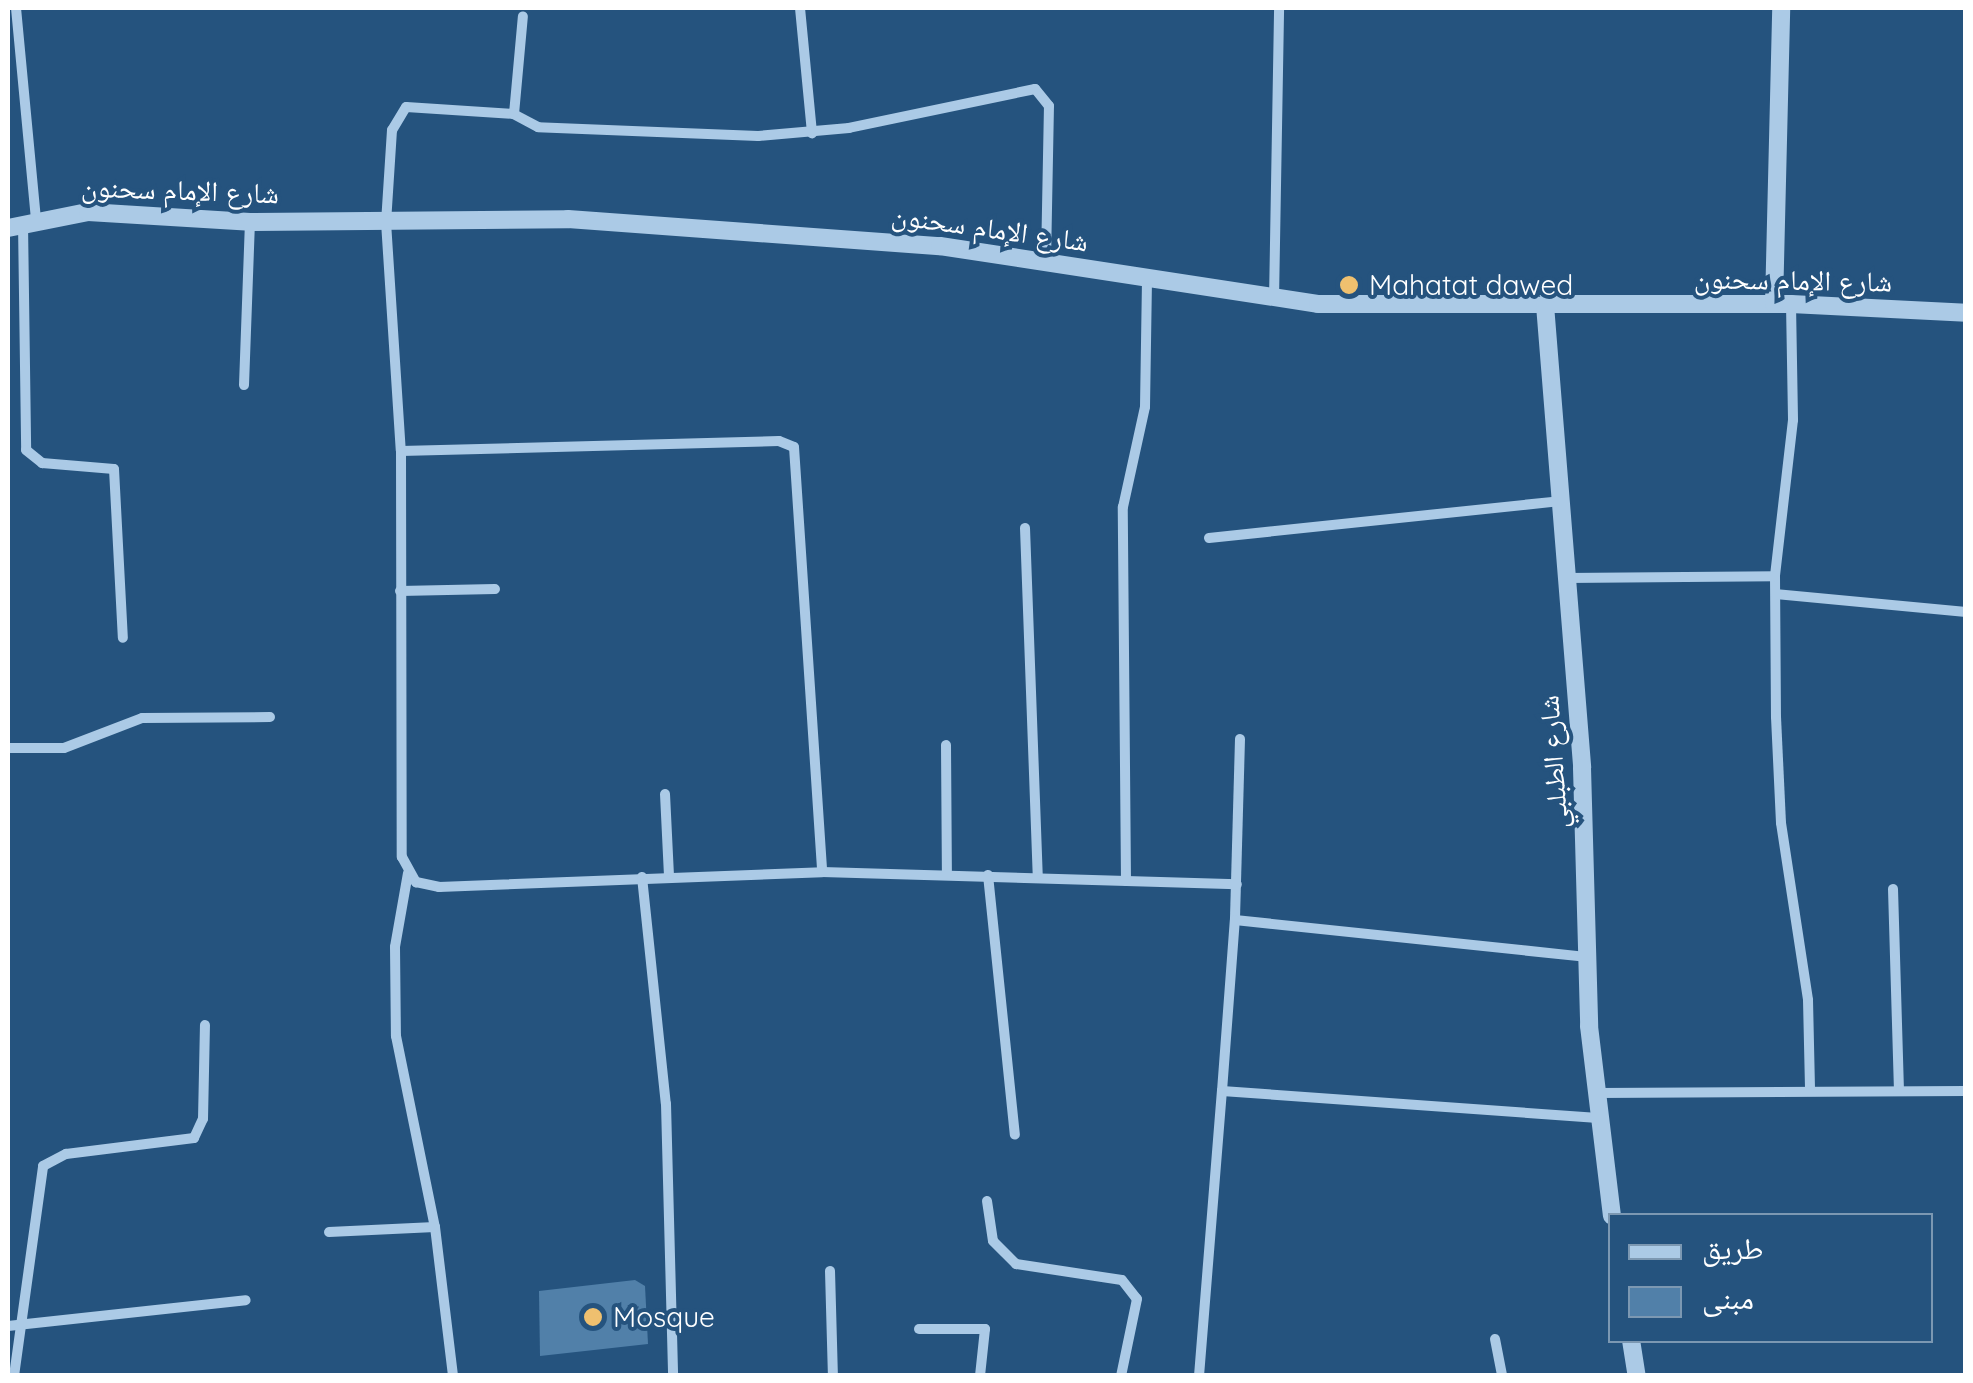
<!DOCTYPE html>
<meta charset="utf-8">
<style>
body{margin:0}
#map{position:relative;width:1973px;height:1383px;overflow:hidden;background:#25537e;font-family:Quicksand,"Noto Naskh Arabic",sans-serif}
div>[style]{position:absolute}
.building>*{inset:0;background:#5180a9}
.minor>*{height:10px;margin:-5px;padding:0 5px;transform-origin:5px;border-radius:5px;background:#abcae6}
.tertiary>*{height:18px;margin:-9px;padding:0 9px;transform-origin:9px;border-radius:9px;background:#abcae6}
.dots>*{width:28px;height:28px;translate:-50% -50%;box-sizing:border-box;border:5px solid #25537e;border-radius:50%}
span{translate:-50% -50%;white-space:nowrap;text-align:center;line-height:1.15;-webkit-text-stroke:8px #25537e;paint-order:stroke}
.street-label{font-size:28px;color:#fff}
.poi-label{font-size:28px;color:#fff}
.left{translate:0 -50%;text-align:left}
.frame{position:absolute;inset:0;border:10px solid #fff;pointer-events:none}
.legend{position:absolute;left:1608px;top:1213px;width:325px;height:130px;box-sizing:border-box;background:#25537e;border:2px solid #7c98b2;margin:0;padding:12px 18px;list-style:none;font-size:30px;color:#fff}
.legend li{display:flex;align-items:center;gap:20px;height:50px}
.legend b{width:50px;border:2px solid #7c98b2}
</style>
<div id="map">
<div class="building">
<i style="clip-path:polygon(635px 1280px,645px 1286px,648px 1344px,540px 1356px,539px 1291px)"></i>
</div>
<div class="minor">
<i style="left:16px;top:8px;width:212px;rotate:84.6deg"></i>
<i style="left:800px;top:8px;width:126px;rotate:84.5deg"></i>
<i style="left:514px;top:114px;width:98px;rotate:-84.8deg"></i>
<i style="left:23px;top:223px;width:227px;rotate:89.2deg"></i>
<i style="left:26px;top:450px;width:21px;rotate:39deg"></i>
<i style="left:42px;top:463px;width:72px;rotate:4.8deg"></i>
<i style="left:114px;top:469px;width:169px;rotate:87deg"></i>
<i style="left:1046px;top:261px;width:155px;rotate:-88.9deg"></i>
<i style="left:1049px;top:106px;width:22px;rotate:-129deg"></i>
<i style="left:1035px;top:89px;width:190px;rotate:168.2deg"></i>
<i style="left:849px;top:128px;width:91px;rotate:175deg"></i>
<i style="left:758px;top:136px;width:220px;rotate:-177.7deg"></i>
<i style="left:538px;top:127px;width:27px;rotate:-152deg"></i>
<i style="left:514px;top:114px;width:108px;rotate:-176.3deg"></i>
<i style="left:406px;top:107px;width:27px;rotate:121deg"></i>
<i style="left:392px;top:130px;width:92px;rotate:93.7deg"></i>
<i style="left:386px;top:222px;width:229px;rotate:86.3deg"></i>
<i style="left:401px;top:451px;width:406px;rotate:89.9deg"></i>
<i style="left:402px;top:857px;width:29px;rotate:61deg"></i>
<i style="left:416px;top:882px;width:24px;rotate:12deg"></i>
<i style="left:439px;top:887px;width:383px;rotate:-2.2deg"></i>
<i style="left:822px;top:872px;width:415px;rotate:1.7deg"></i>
<i style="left:1274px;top:300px;width:292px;rotate:-89deg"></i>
<i style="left:1791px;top:304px;width:116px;rotate:89deg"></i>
<i style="left:1793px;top:420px;width:157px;rotate:96.6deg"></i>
<i style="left:1775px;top:576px;width:141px;rotate:89.6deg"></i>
<i style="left:1776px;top:717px;width:106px;rotate:87.3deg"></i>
<i style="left:1781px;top:823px;width:179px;rotate:81.3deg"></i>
<i style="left:1808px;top:1000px;width:87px;rotate:88.7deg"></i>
<i style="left:244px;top:385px;width:163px;rotate:-87.9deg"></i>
<i style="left:401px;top:451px;width:378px;rotate:-1.5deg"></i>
<i style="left:779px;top:441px;width:16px;rotate:22deg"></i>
<i style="left:794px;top:447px;width:426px;rotate:86.2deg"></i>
<i style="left:1025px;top:528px;width:349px;rotate:87.9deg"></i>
<i style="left:1209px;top:538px;width:353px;rotate:-6deg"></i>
<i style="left:1566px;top:578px;width:209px;rotate:-0.5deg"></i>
<i style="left:400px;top:591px;width:95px;rotate:-1.2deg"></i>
<i style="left:1776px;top:594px;width:191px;rotate:5.4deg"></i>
<i style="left:1240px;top:739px;width:181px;rotate:91.6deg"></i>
<i style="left:1235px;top:920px;width:355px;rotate:6deg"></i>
<i style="left:946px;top:745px;width:129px;rotate:89.6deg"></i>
<i style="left:8px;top:748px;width:56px"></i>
<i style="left:64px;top:748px;width:84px;rotate:-21deg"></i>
<i style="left:142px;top:718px;width:128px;rotate:-0.4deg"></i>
<i style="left:665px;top:794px;width:81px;rotate:87.2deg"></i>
<i style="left:408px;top:873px;width:75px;rotate:100deg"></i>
<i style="left:395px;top:947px;width:89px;rotate:89.4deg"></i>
<i style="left:396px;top:1036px;width:195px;rotate:78.5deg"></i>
<i style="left:435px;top:1227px;width:150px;rotate:83.1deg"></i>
<i style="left:988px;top:875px;width:261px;rotate:84.1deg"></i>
<i style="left:642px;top:877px;width:228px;rotate:84deg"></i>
<i style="left:666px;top:1104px;width:272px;rotate:88.5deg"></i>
<i style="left:1126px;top:881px;width:374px;rotate:-90.5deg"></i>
<i style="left:1123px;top:507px;width:102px;rotate:-77.6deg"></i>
<i style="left:1145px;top:407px;width:128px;rotate:-89.1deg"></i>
<i style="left:1893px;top:889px;width:200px;rotate:88.3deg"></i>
<i style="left:1222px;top:1091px;width:171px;rotate:-85.7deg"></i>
<i style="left:1597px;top:1093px;width:369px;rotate:-0.3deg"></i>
<i style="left:987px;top:1201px;width:40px;rotate:81.5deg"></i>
<i style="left:993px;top:1241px;width:33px;rotate:45deg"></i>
<i style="left:1016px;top:1264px;width:107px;rotate:8.6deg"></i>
<i style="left:1122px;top:1280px;width:24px;rotate:52deg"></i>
<i style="left:1137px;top:1299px;width:79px;rotate:101.7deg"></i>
<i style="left:329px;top:1232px;width:106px;rotate:-2.7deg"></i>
<i style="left:830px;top:1271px;width:105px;rotate:88.4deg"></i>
<i style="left:8px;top:1326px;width:239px;rotate:-6.2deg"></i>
<i style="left:919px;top:1329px;width:66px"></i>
<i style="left:985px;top:1329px;width:47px;rotate:96.1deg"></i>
<i style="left:1495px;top:1339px;width:38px;rotate:79deg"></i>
<i style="left:14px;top:1376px;width:212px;rotate:-82.1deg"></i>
<i style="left:43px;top:1166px;width:26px;rotate:-28deg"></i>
<i style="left:66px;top:1154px;width:129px;rotate:-7.1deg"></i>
<i style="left:194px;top:1138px;width:21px;rotate:-65deg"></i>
<i style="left:203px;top:1119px;width:94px;rotate:-88.8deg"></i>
<i style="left:1199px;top:1376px;width:286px;rotate:-85.4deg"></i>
<i style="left:1222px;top:1091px;width:377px;rotate:4.1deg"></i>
</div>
<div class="tertiary">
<i style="left:8px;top:228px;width:82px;rotate:-11.3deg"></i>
<i style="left:88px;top:212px;width:162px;rotate:3.5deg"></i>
<i style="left:250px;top:222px;width:318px;rotate:-0.5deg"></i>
<i style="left:568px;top:219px;width:373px;rotate:4.2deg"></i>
<i style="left:940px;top:246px;width:382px;rotate:8.7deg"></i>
<i style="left:1318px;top:304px;width:473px"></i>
<i style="left:1791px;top:304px;width:175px;rotate:2.9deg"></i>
<i style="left:1774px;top:304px;width:296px;rotate:-88.6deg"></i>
<i style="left:1545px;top:305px;width:464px;rotate:85.4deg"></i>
<i style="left:1582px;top:768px;width:258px;rotate:88.4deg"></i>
<i style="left:1589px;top:1026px;width:191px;rotate:83.1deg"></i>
<i style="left:1631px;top:1340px;width:36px;rotate:81deg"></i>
</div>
<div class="dots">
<i style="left:1349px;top:285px;background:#efc06f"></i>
<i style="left:593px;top:1317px;background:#efc06f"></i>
</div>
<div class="street-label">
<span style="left:180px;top:190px;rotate:2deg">شارع الإمام سحنون</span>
<span style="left:990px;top:228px;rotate:8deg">شارع الإمام سحنون</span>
<span style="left:1793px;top:280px;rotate:1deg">شارع الإمام سحنون</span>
<span style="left:1553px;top:762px;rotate:-94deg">شارع الطبلبي</span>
</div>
<div class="poi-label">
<span class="left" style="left:1369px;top:285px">Mahatat dawed</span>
<span class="left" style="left:613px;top:1317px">Mosque</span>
</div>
<div class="frame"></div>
<ul class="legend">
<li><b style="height:12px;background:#abcae6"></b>طريق</li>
<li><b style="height:28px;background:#5180a9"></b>مبنى</li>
</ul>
</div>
